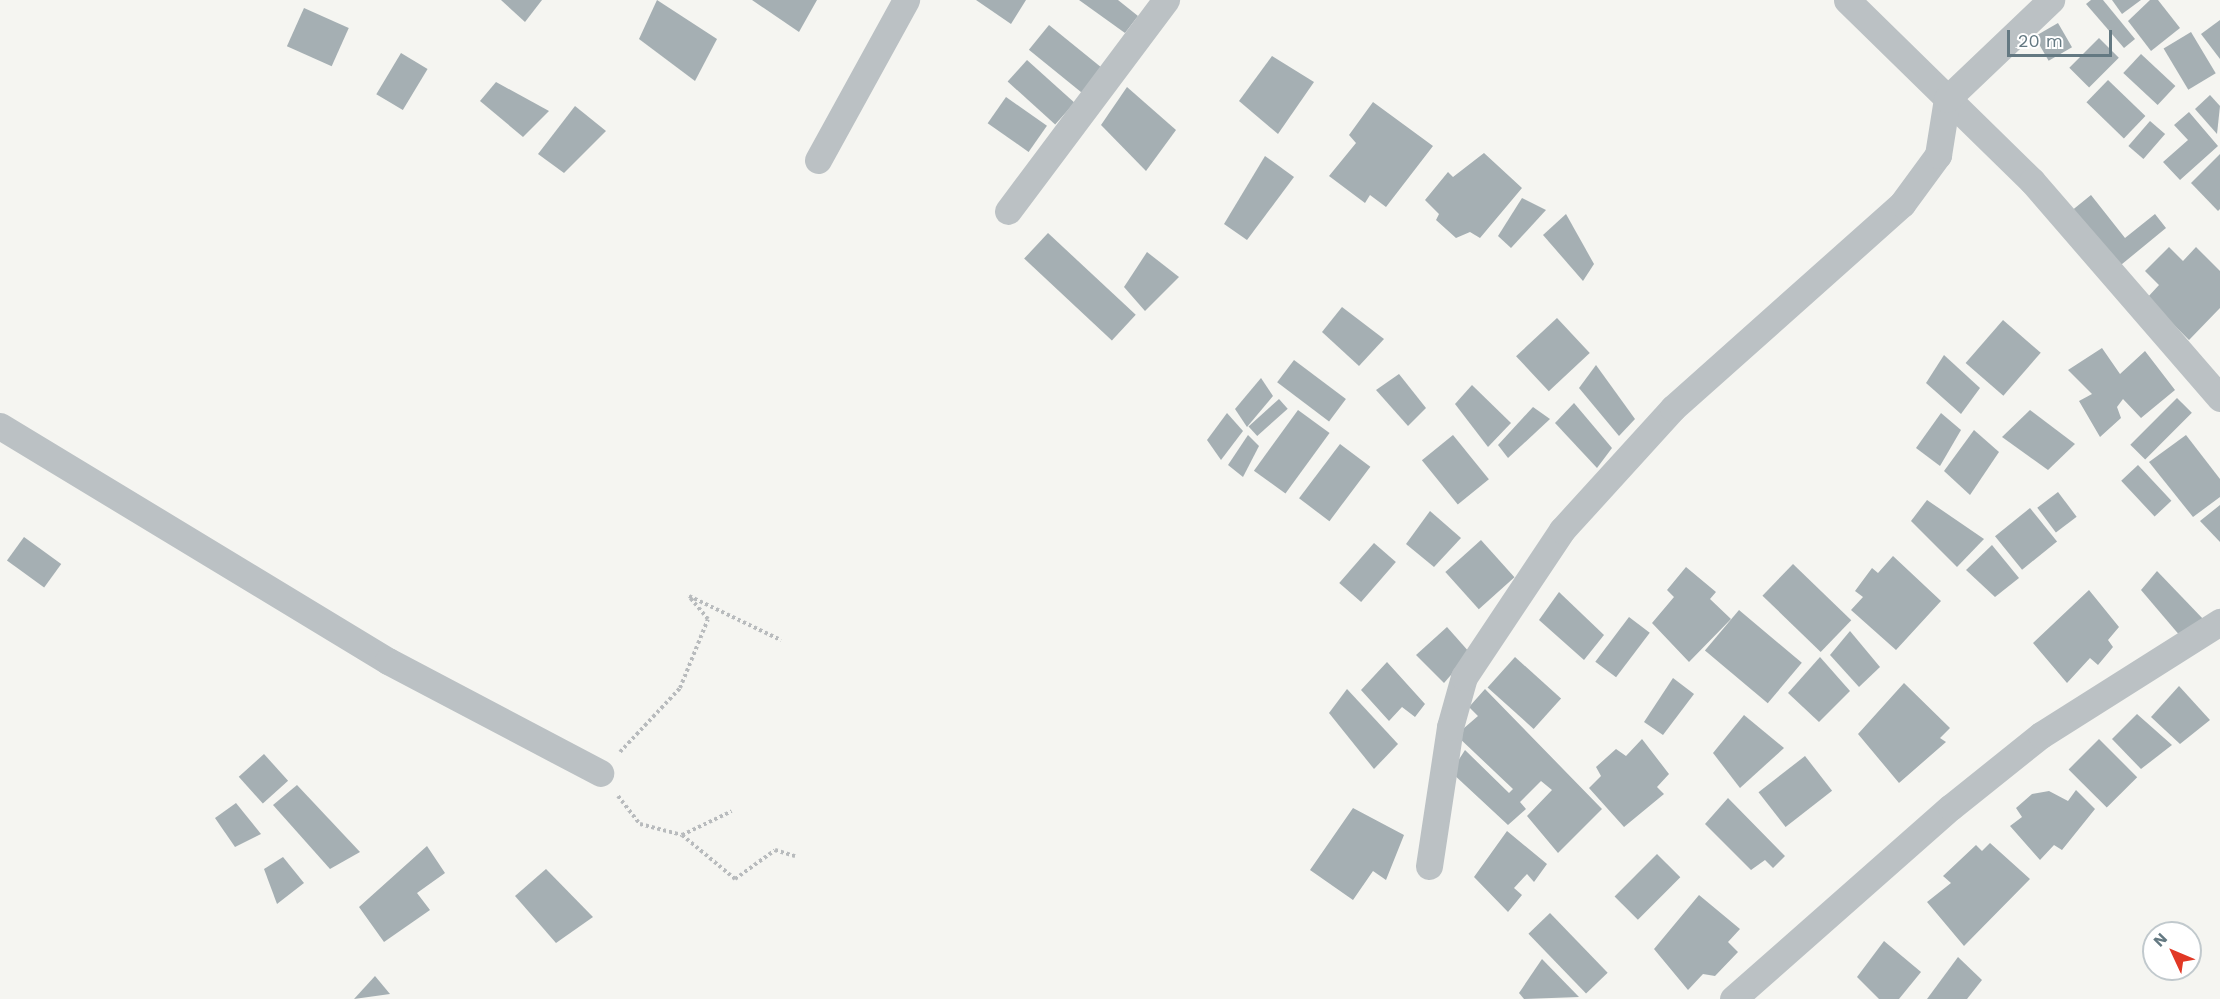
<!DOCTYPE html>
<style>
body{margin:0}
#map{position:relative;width:2220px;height:999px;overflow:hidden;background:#f5f5f1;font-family:"Work Sans",sans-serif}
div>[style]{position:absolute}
.building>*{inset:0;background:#a5afb3;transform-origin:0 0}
.path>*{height:4px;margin-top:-2px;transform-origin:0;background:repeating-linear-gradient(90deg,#b8bbbd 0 3px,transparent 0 6px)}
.street>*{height:27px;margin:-13.5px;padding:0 13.5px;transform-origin:13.5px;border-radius:13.5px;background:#bbc1c4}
span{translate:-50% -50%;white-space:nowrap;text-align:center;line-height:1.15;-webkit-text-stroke:6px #fff;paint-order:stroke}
.north{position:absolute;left:2142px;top:921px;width:60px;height:60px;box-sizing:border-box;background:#fff;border:2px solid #c1c9cd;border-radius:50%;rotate:314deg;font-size:16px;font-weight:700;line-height:24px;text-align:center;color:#647982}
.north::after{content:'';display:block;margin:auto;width:21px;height:27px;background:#e13825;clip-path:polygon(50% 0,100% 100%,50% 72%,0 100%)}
.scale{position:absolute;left:2007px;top:30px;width:105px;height:27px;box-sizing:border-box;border:3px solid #647982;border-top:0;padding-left:8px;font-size:18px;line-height:21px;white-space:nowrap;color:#647982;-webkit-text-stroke:4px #fff;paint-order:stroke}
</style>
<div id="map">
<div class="building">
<i style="clip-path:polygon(501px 0,542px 0,525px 22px)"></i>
<i style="clip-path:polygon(657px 0,717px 39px,695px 81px,639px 39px)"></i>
<i style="clip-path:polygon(752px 0,817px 0,799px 32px)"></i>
<i style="clip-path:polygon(976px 0,1026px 0,1011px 24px)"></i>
<i style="clip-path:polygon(1079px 0,1118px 0,1138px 16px,1125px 33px)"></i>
<i style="clip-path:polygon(2091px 0,2103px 0,2135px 39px,2124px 48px,2086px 4px)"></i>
<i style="clip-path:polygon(2112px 0,2141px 0,2122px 14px)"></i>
<i style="clip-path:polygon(2150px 0,2158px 0,2180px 28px,2151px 51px,2128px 21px)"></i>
<i style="left:304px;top:8px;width:49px;height:42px;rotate:24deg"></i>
<i style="clip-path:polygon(2220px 20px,2220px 59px,2201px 34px)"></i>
<i style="left:2058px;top:23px;width:28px;height:27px;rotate:60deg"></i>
<i style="left:1049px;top:25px;width:71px;height:32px;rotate:39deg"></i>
<i style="left:2191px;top:32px;width:48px;height:32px;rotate:59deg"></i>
<i style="left:2099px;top:38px;width:28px;height:42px;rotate:45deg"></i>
<i style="left:401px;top:53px;width:31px;height:48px;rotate:31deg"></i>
<i style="left:2141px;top:54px;width:47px;height:26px;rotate:43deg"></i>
<i style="clip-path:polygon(1272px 56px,1314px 82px,1278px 134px,1239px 101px)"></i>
<i style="left:1027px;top:60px;width:64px;height:29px;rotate:42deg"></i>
<i style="left:2108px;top:80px;width:52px;height:31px;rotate:44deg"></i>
<i style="clip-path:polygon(496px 82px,549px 111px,523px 137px,480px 101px)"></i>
<i style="clip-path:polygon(1127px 87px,1176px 130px,1146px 171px,1101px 125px)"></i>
<i style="clip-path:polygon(2210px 95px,2220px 106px,2217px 134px,2195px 109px)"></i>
<i style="left:1006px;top:97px;width:50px;height:32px;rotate:35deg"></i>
<i style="clip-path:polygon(1373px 102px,1433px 146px,1386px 207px,1370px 195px,1365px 203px,1329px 176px,1356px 143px,1349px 135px)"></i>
<i style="clip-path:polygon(575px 106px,606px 131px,564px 173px,538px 154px)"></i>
<i style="clip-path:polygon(2189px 112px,2218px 146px,2180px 180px,2163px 162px,2188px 140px,2174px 125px)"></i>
<i style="left:2150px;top:121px;width:20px;height:33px;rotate:41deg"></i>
<i style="clip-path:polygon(1484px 153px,1522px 188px,1480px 238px,1470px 232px,1456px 238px,1436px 220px,1439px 214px,1425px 200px,1448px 172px,1453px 177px)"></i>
<i style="clip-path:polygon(2220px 154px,2220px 209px,2218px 211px,2191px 183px)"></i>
<i style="clip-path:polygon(1265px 156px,1294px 177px,1247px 240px,1224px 224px)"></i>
<i style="clip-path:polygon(2091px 195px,2125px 238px,2155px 214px,2166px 228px,2116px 269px,2070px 212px)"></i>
<i style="clip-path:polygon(1522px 198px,1546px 210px,1511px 248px,1498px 236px)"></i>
<i style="clip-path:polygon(1566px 214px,1594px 264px,1583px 281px,1543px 235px)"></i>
<i style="left:1048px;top:233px;width:120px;height:35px;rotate:43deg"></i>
<i style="clip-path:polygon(2169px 247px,2183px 261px,2196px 247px,2220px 271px,2220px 308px,2189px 340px,2147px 298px,2159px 285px,2145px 271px)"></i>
<i style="clip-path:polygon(1147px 252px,1179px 277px,1145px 311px,1124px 287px)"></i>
<i style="clip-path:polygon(1342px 307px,1384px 339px,1359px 366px,1322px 332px)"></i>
<i style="left:1557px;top:318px;width:48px;height:56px;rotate:47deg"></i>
<i style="left:2003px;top:320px;width:50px;height:57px;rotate:41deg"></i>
<i style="clip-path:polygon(2102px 348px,2120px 374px,2145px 351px,2175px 390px,2141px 418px,2123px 399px,2117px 407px,2121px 418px,2100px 437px,2079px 401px,2092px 394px,2068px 370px)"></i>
<i style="clip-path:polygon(1944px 355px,1980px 388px,1961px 414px,1926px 383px)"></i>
<i style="left:1294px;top:360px;width:65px;height:28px;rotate:37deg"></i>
<i style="clip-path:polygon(1596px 365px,1635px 419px,1619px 436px,1579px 388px)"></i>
<i style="clip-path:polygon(1399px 374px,1426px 408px,1408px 426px,1376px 390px)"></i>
<i style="clip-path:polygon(1261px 378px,1273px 396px,1247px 427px,1235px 409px)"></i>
<i style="clip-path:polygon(1472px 385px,1511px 423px,1488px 447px,1455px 404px)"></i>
<i style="left:2177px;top:398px;width:21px;height:66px;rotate:45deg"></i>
<i style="left:1279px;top:399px;width:13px;height:41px;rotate:48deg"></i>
<i style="clip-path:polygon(1574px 403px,1612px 448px,1597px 468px,1555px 423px)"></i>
<i style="clip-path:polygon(1533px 407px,1550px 419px,1508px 458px,1498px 445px)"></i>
<i style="left:1298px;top:410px;width:39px;height:75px;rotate:36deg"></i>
<i style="clip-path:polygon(2030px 410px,2075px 444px,2048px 470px,2002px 437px)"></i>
<i style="clip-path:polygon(1227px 413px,1243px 431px,1221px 460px,1207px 440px)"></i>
<i style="clip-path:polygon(1941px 413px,1961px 430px,1940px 466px,1916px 448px)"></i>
<i style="clip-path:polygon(1974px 430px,1999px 452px,1970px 495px,1944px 471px)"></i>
<i style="clip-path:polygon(1248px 435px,1259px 446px,1243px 477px,1228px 465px)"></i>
<i style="left:1453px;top:435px;width:57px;height:40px;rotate:51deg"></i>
<i style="clip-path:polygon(2186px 435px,2220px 479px,2220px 497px,2193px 517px,2149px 462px)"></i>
<i style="left:1340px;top:444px;width:38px;height:68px;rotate:37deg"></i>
<i style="left:2138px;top:465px;width:49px;height:23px;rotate:47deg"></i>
<i style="left:2058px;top:492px;width:31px;height:26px;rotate:53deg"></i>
<i style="clip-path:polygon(1927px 500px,1984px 539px,1957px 567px,1911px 521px)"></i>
<i style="clip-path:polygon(2220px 505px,2220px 542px,2200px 521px)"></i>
<i style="left:2030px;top:508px;width:43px;height:45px;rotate:51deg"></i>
<i style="clip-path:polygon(1430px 511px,1461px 538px,1434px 567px,1406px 544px)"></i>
<i style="left:24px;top:537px;width:46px;height:29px;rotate:36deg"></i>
<i style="left:1481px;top:540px;width:50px;height:48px;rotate:48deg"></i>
<i style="left:1374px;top:543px;width:29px;height:53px;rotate:41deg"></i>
<i style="clip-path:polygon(1992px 545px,2019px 578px,1995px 597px,1966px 570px)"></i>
<i style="clip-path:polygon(1893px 556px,1941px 601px,1896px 650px,1851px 610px,1863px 597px,1855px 591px,1872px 568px,1878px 573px)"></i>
<i style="left:1793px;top:564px;width:81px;height:44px;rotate:44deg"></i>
<i style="clip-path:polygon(1686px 567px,1716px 592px,1710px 599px,1731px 619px,1689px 662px,1652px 623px,1674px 597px,1667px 590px)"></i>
<i style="clip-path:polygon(2157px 571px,2205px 621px,2181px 637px,2141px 590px)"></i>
<i style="clip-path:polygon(2089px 590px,2119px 627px,2108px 640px,2113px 647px,2098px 665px,2090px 658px,2067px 683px,2033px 643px)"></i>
<i style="clip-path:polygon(1559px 592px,1604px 635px,1584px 660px,1539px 620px)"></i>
<i style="left:1739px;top:610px;width:82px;height:53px;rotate:40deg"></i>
<i style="left:1629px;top:617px;width:26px;height:56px;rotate:37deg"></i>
<i style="clip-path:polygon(1447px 627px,1470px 653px,1444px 683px,1416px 655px)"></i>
<i style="clip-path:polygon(1850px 631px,1880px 667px,1859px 687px,1830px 655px)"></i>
<i style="left:1515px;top:657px;width:62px;height:41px;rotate:42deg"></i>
<i style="clip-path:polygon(1820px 657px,1850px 691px,1819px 722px,1788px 693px)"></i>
<i style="clip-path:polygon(1387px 662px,1425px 704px,1415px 717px,1402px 707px,1389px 721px,1361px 690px)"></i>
<i style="clip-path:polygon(1673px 678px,1694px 694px,1663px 735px,1644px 722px)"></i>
<i style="clip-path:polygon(1904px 683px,1950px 728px,1940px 738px,1946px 742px,1899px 783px,1858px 734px)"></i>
<i style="clip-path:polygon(2179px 686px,2210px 720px,2180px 744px,2151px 717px)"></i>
<i style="clip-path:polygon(1347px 689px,1398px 744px,1374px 769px,1329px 713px)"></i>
<i style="clip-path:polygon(1485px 689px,1602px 809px,1558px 853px,1527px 816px,1552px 790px,1541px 781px,1520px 802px,1526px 809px,1508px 825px,1451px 772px,1465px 750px,1509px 793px,1513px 789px,1456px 735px,1478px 716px,1469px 707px)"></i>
<i style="clip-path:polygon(2137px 714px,2172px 745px,2141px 769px,2112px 739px)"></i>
<i style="clip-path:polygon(1744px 715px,1784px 748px,1740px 788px,1713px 753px)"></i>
<i style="clip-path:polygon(1642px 739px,1669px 774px,1657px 787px,1664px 794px,1624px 827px,1589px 788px,1601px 776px,1596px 767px,1616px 749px,1626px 756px)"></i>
<i style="left:2099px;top:739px;width:54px;height:43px;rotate:45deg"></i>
<i style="left:264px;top:754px;width:36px;height:34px;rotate:48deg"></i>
<i style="left:1805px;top:756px;width:44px;height:59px;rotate:52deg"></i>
<i style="clip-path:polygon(297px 785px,360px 852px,330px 869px,273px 805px)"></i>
<i style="clip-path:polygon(2076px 790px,2095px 809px,2062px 850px,2054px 845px,2040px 860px,2010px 826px,2022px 817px,2016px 808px,2032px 794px,2049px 791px,2068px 801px)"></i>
<i style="clip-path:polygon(1728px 798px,1785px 856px,1773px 868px,1765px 860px,1751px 870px,1705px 824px)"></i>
<i style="clip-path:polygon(236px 803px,261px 834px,235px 847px,215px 818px)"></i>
<i style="clip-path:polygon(1353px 808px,1404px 835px,1386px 880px,1373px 871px,1353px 900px,1310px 870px)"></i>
<i style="clip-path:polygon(1507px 831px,1547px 864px,1534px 882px,1527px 874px,1514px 888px,1522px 895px,1508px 912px,1474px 877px)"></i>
<i style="clip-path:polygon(1990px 843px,2030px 879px,1964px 946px,1927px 902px,1951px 883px,1943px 876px,1976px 845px,1982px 851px)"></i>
<i style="clip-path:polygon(427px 846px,445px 873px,417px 893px,430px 910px,384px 942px,359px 907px)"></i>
<i style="left:1657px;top:854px;width:33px;height:60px;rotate:45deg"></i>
<i style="clip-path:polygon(283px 857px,304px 883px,277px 904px,264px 869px)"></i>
<i style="clip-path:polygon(546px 869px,593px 917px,556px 943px,515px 896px)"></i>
<i style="clip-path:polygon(1699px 895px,1740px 929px,1728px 942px,1738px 952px,1715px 976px,1703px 974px,1688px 990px,1654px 949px)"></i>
<i style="left:1550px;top:913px;width:83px;height:30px;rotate:46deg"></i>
<i style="clip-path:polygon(1884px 941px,1921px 972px,1899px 999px,1879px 999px,1857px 977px)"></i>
<i style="clip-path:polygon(1958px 957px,1982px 980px,1967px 999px,1927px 999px)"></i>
<i style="clip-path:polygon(1542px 959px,1579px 997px,1524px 999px,1519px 993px)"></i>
<i style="clip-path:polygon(375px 976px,390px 994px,354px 999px)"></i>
</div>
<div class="path">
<i style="left:620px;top:752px;width:88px;rotate:-46.8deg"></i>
<i style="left:680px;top:688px;width:74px;rotate:-67.9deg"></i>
<i style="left:708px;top:619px;width:30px;rotate:-130deg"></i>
<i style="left:689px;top:596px;width:102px;rotate:25.6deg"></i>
<i style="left:618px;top:796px;width:36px;rotate:52deg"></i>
<i style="left:640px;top:824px;width:43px;rotate:14.7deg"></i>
<i style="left:682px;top:835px;width:55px;rotate:-25.6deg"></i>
<i style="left:682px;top:835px;width:69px;rotate:39.7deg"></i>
<i style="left:735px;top:879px;width:49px;rotate:-35.9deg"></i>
<i style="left:775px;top:850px;width:21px;rotate:17deg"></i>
</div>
<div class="street">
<i style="left:1847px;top:0;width:259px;rotate:44.4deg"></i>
<i style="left:2032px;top:181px;width:287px;rotate:49.1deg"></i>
<i style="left:818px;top:160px;width:183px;rotate:-61.2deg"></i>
<i style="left:1008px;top:211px;width:264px;rotate:-53.2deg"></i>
<i style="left:0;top:426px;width:454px;rotate:31.2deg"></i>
<i style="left:388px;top:661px;width:240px;rotate:27.8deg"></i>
<i style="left:1429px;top:866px;width:141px;rotate:-81.4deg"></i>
<i style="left:1450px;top:727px;width:52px;rotate:-74.4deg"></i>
<i style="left:1464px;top:677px;width:177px;rotate:-56.3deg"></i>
<i style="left:1562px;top:530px;width:165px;rotate:-47.7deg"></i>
<i style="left:1673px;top:408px;width:307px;rotate:-41.7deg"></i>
<i style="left:1902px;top:204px;width:61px;rotate:-53.7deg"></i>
<i style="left:1938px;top:155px;width:57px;rotate:-80.9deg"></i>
<i style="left:1947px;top:99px;width:144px;rotate:-43.6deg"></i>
<i style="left:1733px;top:999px;width:290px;rotate:-41.4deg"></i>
<i style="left:1951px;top:807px;width:115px;rotate:-38.7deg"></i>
<i style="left:2041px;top:735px;width:212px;rotate:-32.3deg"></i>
</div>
<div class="north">N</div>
<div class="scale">20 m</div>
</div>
